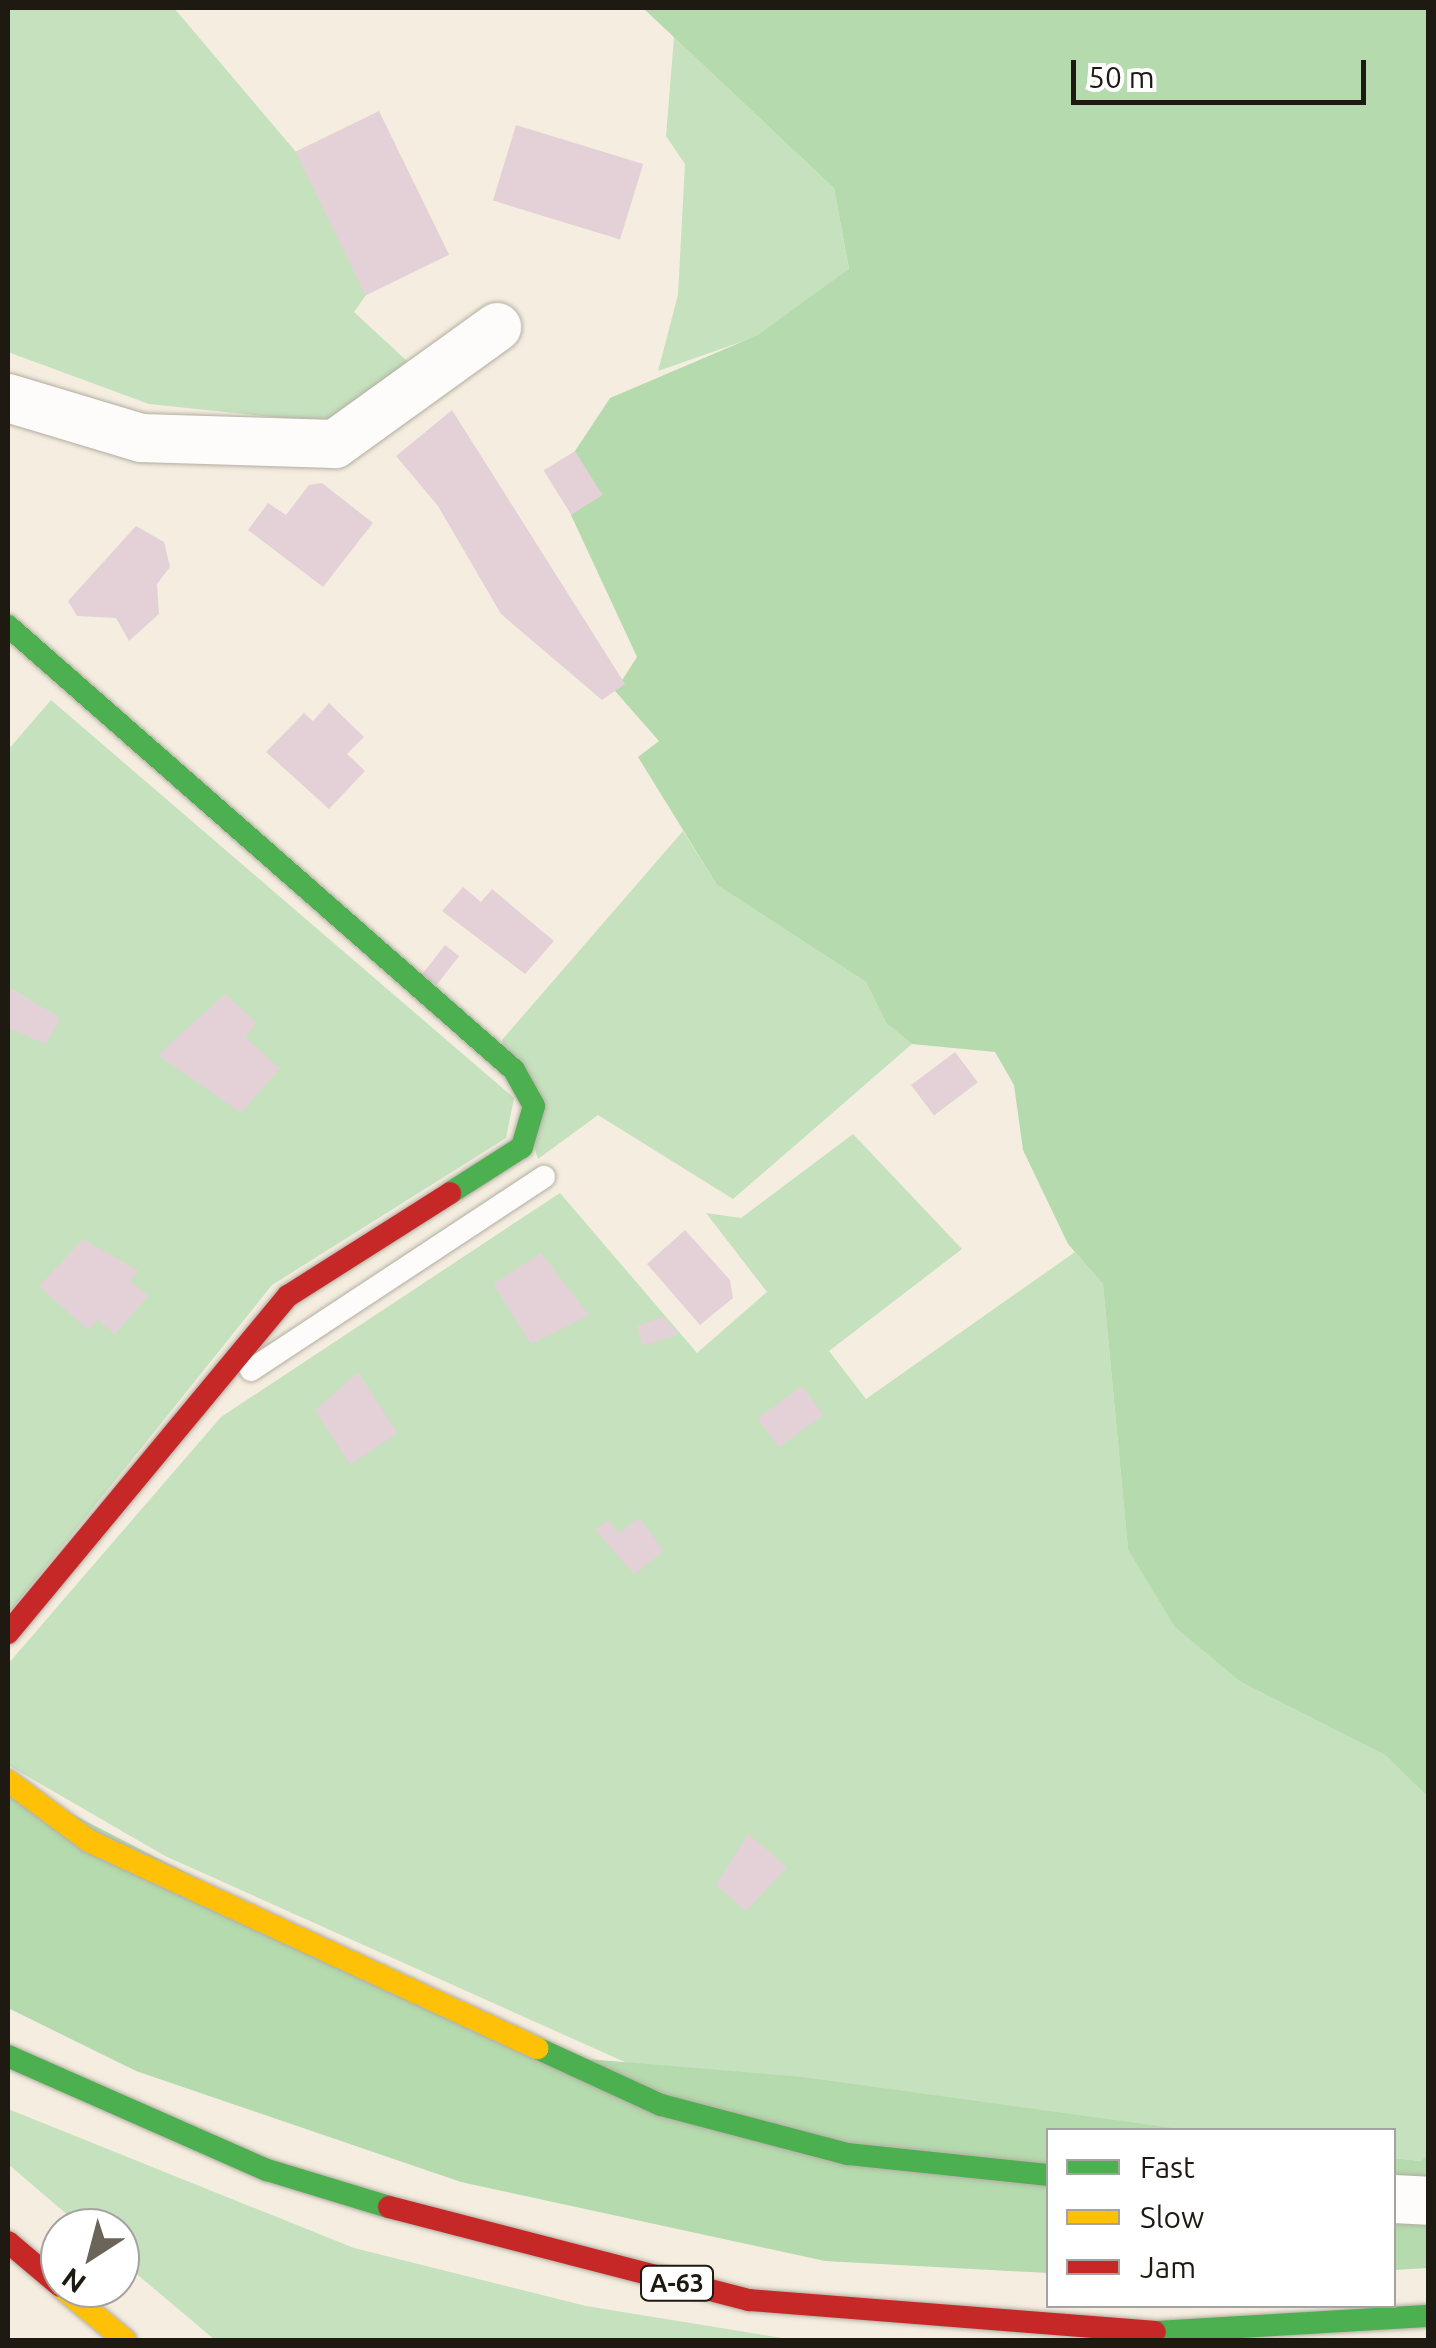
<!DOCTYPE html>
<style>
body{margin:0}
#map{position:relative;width:1436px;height:2348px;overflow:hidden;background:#f5eee0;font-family:Ubuntu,sans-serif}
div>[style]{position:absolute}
.green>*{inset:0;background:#c5e1bd}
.forest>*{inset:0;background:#b4daad}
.building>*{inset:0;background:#e4d1d7;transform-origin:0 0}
.roads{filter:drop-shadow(0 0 2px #b2ada2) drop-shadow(0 0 2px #b2ada2)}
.lane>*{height:22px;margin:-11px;padding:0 11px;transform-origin:11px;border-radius:11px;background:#fefcfa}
.street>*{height:48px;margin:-24px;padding:0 24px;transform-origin:24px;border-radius:24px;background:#fefcfa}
.fast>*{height:22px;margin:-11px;padding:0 11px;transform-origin:11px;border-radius:11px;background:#4caf50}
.slow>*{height:22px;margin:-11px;padding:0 11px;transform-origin:11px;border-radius:11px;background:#ffc107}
.jam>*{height:22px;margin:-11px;padding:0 11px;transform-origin:11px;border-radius:11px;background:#c62828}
span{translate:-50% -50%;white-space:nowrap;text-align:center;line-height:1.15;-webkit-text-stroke:8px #fff;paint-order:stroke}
.shield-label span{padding:2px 8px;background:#fff;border:2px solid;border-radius:8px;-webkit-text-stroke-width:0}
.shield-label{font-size:25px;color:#1f1a11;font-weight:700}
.frame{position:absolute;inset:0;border:10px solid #1f1a11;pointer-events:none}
.legend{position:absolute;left:1046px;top:2128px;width:350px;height:180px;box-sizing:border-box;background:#fff;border:2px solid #a5a3a0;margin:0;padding:12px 18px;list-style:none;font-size:30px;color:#1f1a11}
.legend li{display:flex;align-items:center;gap:20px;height:50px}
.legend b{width:50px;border:2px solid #a5a3a0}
.north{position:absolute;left:40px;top:2208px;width:100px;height:100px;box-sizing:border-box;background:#fff;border:2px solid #a5a3a0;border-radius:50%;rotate:216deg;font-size:28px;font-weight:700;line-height:40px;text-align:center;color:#1f1a11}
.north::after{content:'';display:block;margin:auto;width:35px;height:45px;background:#6a6459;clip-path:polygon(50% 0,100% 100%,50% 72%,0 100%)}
.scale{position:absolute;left:1071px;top:60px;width:295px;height:45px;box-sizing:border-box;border:5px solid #1f1a11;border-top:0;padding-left:12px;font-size:30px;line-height:35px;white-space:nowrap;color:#1f1a11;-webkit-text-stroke:8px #fff;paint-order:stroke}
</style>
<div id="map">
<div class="green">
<i style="clip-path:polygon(8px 8px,174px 8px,296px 152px,366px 295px,354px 312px,407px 361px,348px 410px,353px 416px,320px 422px,149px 404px,8px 352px)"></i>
<i style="clip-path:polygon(674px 37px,834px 188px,849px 270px,758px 336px,658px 371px,678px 295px,685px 164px,666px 136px)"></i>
<i style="clip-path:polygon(51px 700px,514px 1098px,506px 1138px,272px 1285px,8px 1614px,8px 1028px,59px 1018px,8px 987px,8px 750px)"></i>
<i style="clip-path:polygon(683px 831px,717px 885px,866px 982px,886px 1023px,912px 1044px,733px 1199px,598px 1115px,538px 1159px,502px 1040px)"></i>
<i style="clip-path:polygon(853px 1134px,962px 1249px,829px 1351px,866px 1399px,1075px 1252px,1103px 1284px,1128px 1549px,1241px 1682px,1385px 1755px,1428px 1797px,1428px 2153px,1421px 2161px,1394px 2158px,1394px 2130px,1187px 2130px,627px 2063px,165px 1856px,8px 1765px,8px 1664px,221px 1417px,560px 1193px,697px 1353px,767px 1292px,706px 1213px,741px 1218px)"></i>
<i style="clip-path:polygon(8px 2109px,354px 2248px,586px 2306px,795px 2340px,215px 2340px,120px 2260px,120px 2228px,83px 2228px,8px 2164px)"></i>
</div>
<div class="forest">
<i style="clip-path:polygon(643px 8px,1428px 8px,1428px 1797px,1385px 1755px,1241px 1682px,1175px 1627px,1128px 1549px,1103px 1284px,1068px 1244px,1023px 1150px,1014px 1085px,995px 1052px,912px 1044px,886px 1023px,866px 982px,717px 885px,638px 757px,659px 741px,615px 691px,637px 657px,571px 515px,575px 451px,610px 398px,758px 335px,849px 269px,834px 188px)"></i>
<i style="clip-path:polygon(8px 1781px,539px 2055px,802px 2077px,1187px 2130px,1048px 2130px,1048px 2273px,825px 2261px,461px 2182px,136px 2071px,8px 2008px)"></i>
<i style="clip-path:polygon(1428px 2153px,1428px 2268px,1394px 2270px,1394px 2158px,1421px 2161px)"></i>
</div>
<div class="building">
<i style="left:379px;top:111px;width:160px;height:93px;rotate:64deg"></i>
<i style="left:516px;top:125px;width:133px;height:79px;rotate:17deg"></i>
<i style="clip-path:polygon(452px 410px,625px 684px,602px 700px,501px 614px,438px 506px,396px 456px)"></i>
<i style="left:575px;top:451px;width:52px;height:37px;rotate:58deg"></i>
<i style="clip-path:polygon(322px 483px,373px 523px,323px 587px,248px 530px,268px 503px,286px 515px,309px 485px)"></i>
<i style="clip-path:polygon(136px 526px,164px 542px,170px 567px,157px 584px,159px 614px,129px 641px,116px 618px,77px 616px,68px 601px)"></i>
<i style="clip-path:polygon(329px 703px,364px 737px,347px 754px,365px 771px,329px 809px,266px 752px,304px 713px,313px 721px)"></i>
<i style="clip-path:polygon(463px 887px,481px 902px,492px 889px,554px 941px,525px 974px,442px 911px)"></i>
<i style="left:445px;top:945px;width:18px;height:37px;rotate:38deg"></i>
<i style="clip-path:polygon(8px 987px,60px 1018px,46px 1044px,8px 1028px)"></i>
<i style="clip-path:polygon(225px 994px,257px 1023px,245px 1037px,280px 1068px,241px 1113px,158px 1055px)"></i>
<i style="left:955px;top:1052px;width:38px;height:55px;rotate:53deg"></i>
<i style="clip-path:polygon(685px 1230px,730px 1280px,733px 1298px,700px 1325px,647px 1264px)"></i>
<i style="clip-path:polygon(83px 1239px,139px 1271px,130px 1280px,148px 1296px,115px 1334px,98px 1320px,88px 1330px,39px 1286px)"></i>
<i style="clip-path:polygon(541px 1253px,589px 1315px,531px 1344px,493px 1284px)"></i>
<i style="clip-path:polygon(663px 1317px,679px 1334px,643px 1346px,637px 1326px)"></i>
<i style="clip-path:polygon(358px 1372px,397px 1433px,350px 1465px,315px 1410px)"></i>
<i style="left:802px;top:1386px;width:36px;height:55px;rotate:54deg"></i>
<i style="clip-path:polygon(639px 1518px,664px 1551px,634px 1574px,595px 1530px,608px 1520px,618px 1533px)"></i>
<i style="clip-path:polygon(748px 1834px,787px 1867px,746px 1911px,716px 1885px)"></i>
</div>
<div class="roads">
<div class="lane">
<i style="left:251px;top:1370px;width:351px;rotate:-33.4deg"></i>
</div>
<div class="street">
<i style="left:8px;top:398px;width:139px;rotate:16.7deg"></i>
<i style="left:141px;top:438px;width:194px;rotate:1.8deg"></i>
<i style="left:335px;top:444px;width:200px;rotate:-35.8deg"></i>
<i style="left:1394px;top:2199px;width:34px;rotate:3deg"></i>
</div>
<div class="fast">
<i style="left:8px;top:626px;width:673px;rotate:41.27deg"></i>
<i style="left:514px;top:1070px;width:41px;rotate:60.9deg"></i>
<i style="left:534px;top:1106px;width:43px;rotate:106.3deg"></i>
<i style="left:522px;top:1147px;width:85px;rotate:147.4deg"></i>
<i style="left:537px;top:2048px;width:136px;rotate:24.7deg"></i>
<i style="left:661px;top:2105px;width:193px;rotate:14.7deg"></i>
<i style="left:848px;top:2154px;width:201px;rotate:6deg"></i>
<i style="left:8px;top:2056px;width:283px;rotate:23.8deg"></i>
<i style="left:267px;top:2170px;width:127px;rotate:16.9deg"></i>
<i style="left:1155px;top:2332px;width:273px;rotate:-3.4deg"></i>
</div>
<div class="slow">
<i style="left:8px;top:1781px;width:101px;rotate:36.5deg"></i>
<i style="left:89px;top:1841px;width:494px;rotate:24.8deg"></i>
<i style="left:62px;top:2288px;width:82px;rotate:39.5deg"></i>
</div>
<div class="jam">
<i style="left:8px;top:1633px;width:438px;rotate:-50.3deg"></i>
<i style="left:288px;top:1296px;width:192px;rotate:-32.4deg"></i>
<i style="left:389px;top:2207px;width:372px;rotate:14.5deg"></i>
<i style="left:749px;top:2300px;width:407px;rotate:4.5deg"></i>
<i style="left:8px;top:2242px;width:68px;rotate:40.2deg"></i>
</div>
</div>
<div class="shield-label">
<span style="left:677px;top:2283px">A-63</span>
</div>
<div class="frame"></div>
<ul class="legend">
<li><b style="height:12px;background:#4caf50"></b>Fast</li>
<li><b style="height:12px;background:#ffc107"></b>Slow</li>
<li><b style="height:12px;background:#c62828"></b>Jam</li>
</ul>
<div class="north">N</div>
<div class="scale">50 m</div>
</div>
